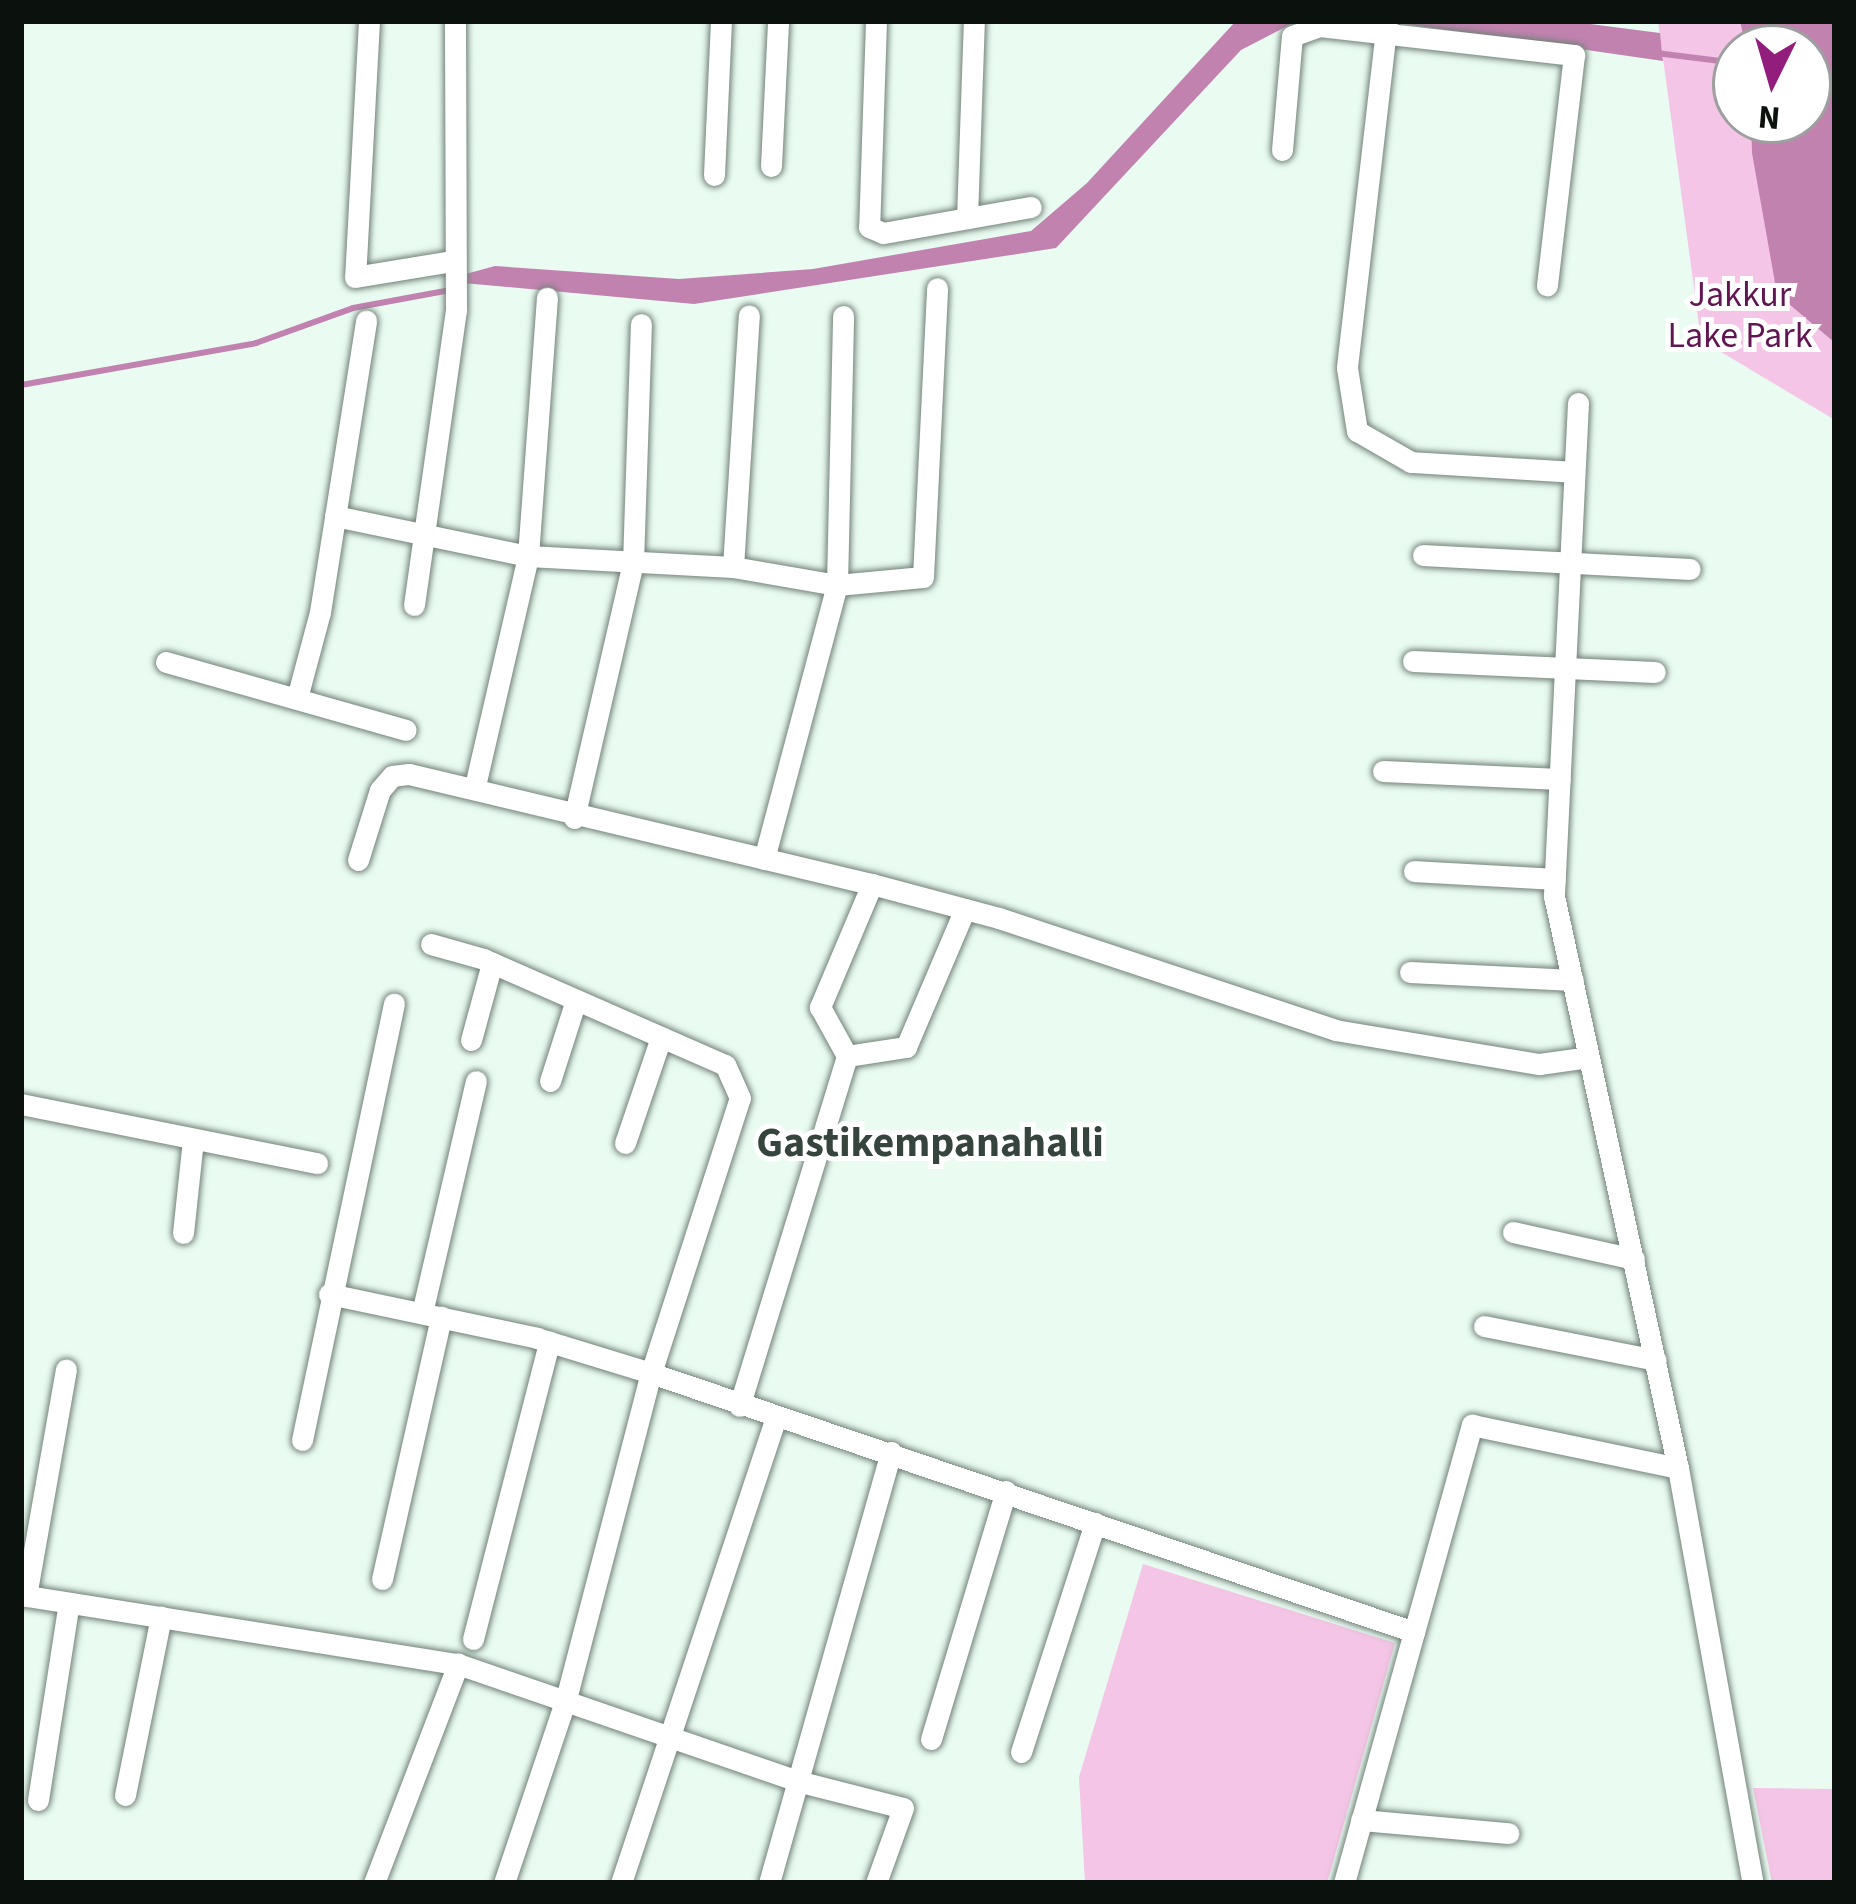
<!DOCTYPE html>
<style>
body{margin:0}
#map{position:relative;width:1856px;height:1904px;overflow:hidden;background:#eafcf2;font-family:"Source Sans 3",sans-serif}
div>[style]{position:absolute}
.green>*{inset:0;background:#f4c5e6}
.water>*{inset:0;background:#c282b0}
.stream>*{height:6px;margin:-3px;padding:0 3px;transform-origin:3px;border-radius:3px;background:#c282b0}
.roads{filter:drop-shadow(0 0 3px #728279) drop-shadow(0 0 3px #728279)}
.minor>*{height:21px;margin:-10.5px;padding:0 10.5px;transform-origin:10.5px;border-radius:10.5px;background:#fff}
span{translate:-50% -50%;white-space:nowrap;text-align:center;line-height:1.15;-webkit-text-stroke:10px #fff;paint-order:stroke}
.park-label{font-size:36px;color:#611552}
.quarter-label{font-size:42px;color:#35443c;font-weight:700}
.frame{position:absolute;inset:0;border:24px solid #0b110d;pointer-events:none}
.north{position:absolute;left:1712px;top:24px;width:120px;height:120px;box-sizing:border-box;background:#fff;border:3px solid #9da09e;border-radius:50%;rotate:185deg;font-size:33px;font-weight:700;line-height:48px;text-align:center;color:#0b110d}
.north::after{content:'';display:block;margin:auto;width:42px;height:54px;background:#921d7c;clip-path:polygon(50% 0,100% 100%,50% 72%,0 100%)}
</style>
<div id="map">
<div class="green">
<i style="clip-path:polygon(1658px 21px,1740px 21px,1746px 48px,1736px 48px,1736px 120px,1751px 120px,1777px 294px,1835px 343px,1835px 420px,1701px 340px)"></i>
<i style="clip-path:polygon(1143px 1564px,1395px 1643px,1327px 1883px,1085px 1883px,1079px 1777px)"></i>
<i style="clip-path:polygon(1753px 1788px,1835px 1789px,1835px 1883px,1772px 1883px)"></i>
</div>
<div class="water">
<i style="clip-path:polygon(1297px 21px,1241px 50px,1056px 248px,694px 304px,463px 283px,462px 275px,495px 266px,679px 279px,813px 269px,1031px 231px,1087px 183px,1235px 22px)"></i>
<i style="clip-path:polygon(1567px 21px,1660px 33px,1663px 61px,1398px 23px)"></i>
<i style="clip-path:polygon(1740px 21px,1835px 21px,1835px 343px,1777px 294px,1752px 153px,1751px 120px,1808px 120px,1808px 48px,1746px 48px)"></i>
</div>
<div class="stream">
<i style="left:1656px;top:53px;width:81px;rotate:7.1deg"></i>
<i style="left:21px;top:385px;width:239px;rotate:-10.1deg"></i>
<i style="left:256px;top:343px;width:103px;rotate:-19.8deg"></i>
<i style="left:353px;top:308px;width:99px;rotate:-10.5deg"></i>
</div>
<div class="roads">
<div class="minor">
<i style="left:369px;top:21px;width:256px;rotate:93.1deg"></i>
<i style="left:355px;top:277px;width:98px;rotate:-9.4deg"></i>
<i style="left:876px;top:21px;width:206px;rotate:91.9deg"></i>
<i style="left:869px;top:227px;width:15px;rotate:23deg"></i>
<i style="left:883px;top:233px;width:150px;rotate:-10deg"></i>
<i style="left:1387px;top:21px;width:349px;rotate:96.6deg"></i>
<i style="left:1347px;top:368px;width:64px;rotate:81deg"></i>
<i style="left:1357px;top:431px;width:62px;rotate:29.9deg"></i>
<i style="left:1411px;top:462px;width:163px;rotate:3.5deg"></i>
<i style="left:1282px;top:150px;width:114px;rotate:-85deg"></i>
<i style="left:1292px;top:36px;width:29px;rotate:-20deg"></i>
<i style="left:1319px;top:26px;width:257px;rotate:6.5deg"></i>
<i style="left:1574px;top:55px;width:232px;rotate:96.7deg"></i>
<i style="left:771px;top:166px;width:145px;rotate:-87.2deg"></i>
<i style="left:714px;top:175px;width:154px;rotate:-87.4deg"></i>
<i style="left:967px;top:218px;width:197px;rotate:-88deg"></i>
<i style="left:1578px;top:403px;width:494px;rotate:92.8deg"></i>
<i style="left:1554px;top:896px;width:585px;rotate:77.77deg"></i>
<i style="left:1678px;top:1468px;width:422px;rotate:79.8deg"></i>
<i style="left:335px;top:516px;width:197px;rotate:11.7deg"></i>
<i style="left:528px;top:556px;width:205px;rotate:3.1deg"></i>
<i style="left:733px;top:567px;width:106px;rotate:9.8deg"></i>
<i style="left:837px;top:585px;width:86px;rotate:-5.3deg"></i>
<i style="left:923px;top:577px;width:289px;rotate:-87.2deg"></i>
<i style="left:1423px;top:555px;width:267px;rotate:3deg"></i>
<i style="left:733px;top:567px;width:252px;rotate:-86.4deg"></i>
<i style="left:414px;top:605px;width:297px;rotate:-81.9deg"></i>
<i style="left:456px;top:311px;width:290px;rotate:-90.2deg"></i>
<i style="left:1413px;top:661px;width:242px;rotate:2.6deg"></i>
<i style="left:166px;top:662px;width:249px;rotate:15.8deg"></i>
<i style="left:297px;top:698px;width:89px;rotate:-75deg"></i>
<i style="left:320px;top:612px;width:295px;rotate:-81deg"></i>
<i style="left:1383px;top:771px;width:177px;rotate:2.6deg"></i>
<i style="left:475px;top:786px;width:236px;rotate:-77deg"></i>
<i style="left:528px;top:556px;width:259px;rotate:-85.8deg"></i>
<i style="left:574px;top:818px;width:262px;rotate:-77deg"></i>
<i style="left:633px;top:563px;width:239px;rotate:-88.1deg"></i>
<i style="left:764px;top:859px;width:284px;rotate:-75.1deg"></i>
<i style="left:837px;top:585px;width:269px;rotate:-88.7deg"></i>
<i style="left:358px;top:860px;width:73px;rotate:-72.6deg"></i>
<i style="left:380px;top:790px;width:18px;rotate:-49deg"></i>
<i style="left:392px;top:776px;width:17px;rotate:-7deg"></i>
<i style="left:409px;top:774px;width:476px;rotate:13.4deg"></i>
<i style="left:872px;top:884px;width:134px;rotate:112.9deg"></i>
<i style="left:820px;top:1007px;width:56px;rotate:61.1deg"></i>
<i style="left:847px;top:1056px;width:366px;rotate:107.1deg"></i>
<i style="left:1414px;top:871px;width:141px;rotate:3.2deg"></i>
<i style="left:872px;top:884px;width:131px;rotate:15deg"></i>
<i style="left:999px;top:918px;width:354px;rotate:18.4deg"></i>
<i style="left:1335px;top:1030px;width:207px;rotate:9.5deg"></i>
<i style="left:1539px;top:1064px;width:50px;rotate:-8deg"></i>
<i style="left:1410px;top:972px;width:163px;rotate:2.8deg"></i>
<i style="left:471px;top:1040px;width:80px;rotate:-74.7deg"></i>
<i style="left:847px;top:1056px;width:60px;rotate:-8.7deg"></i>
<i style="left:906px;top:1047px;width:150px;rotate:-66.9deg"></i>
<i style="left:550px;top:1081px;width:85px;rotate:-72.2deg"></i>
<i style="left:21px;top:1104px;width:302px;rotate:11.3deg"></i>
<i style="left:625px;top:1143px;width:112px;rotate:-71.2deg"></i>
<i style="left:1513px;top:1232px;width:124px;rotate:12.6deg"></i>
<i style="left:183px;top:1233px;width:94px;rotate:-83.9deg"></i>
<i style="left:329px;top:1294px;width:213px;rotate:11.9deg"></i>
<i style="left:537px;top:1338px;width:119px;rotate:17.1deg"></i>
<i style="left:651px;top:1373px;width:289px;rotate:-72.1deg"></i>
<i style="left:740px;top:1098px;width:36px;rotate:-114deg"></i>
<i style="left:725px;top:1065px;width:263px;rotate:-156.3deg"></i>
<i style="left:484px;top:959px;width:55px;rotate:-164.2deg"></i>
<i style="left:422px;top:1313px;width:238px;rotate:-76.9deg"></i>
<i style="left:1484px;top:1326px;width:175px;rotate:11.2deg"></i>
<i style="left:302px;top:1440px;width:446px;rotate:-78.1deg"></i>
<i style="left:382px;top:1579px;width:269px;rotate:-77.3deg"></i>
<i style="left:21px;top:1595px;width:442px;rotate:9deg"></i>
<i style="left:458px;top:1664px;width:363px;rotate:19deg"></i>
<i style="left:801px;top:1782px;width:105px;rotate:14.3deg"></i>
<i style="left:903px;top:1808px;width:80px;rotate:109.8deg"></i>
<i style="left:26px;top:1596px;width:230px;rotate:-80deg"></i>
<i style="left:473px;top:1639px;width:307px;rotate:-75.6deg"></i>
<i style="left:931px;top:1739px;width:259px;rotate:-73.2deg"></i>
<i style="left:1021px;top:1752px;width:241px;rotate:-72.1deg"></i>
<i style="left:125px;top:1795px;width:182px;rotate:-78.6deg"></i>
<i style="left:38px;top:1800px;width:199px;rotate:-81.1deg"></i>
<i style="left:1361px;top:1820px;width:148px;rotate:5.1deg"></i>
<i style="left:374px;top:1883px;width:235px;rotate:-69deg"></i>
<i style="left:504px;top:1883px;width:194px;rotate:-71.4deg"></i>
<i style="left:566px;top:1699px;width:337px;rotate:-75.4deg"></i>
<i style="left:651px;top:1373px;width:806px;rotate:18.75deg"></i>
<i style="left:621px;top:1883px;width:488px;rotate:-71.6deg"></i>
<i style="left:769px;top:1883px;width:448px;rotate:-74.2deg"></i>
<i style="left:1344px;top:1883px;width:476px;rotate:-74.4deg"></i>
<i style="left:1472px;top:1425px;width:210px;rotate:11.8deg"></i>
</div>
</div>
<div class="park-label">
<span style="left:1740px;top:315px">Jakkur<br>Lake Park</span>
</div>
<div class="quarter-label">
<span style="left:930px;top:1143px">Gastikempanahalli</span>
</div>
<div class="frame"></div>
<div class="north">N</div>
</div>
